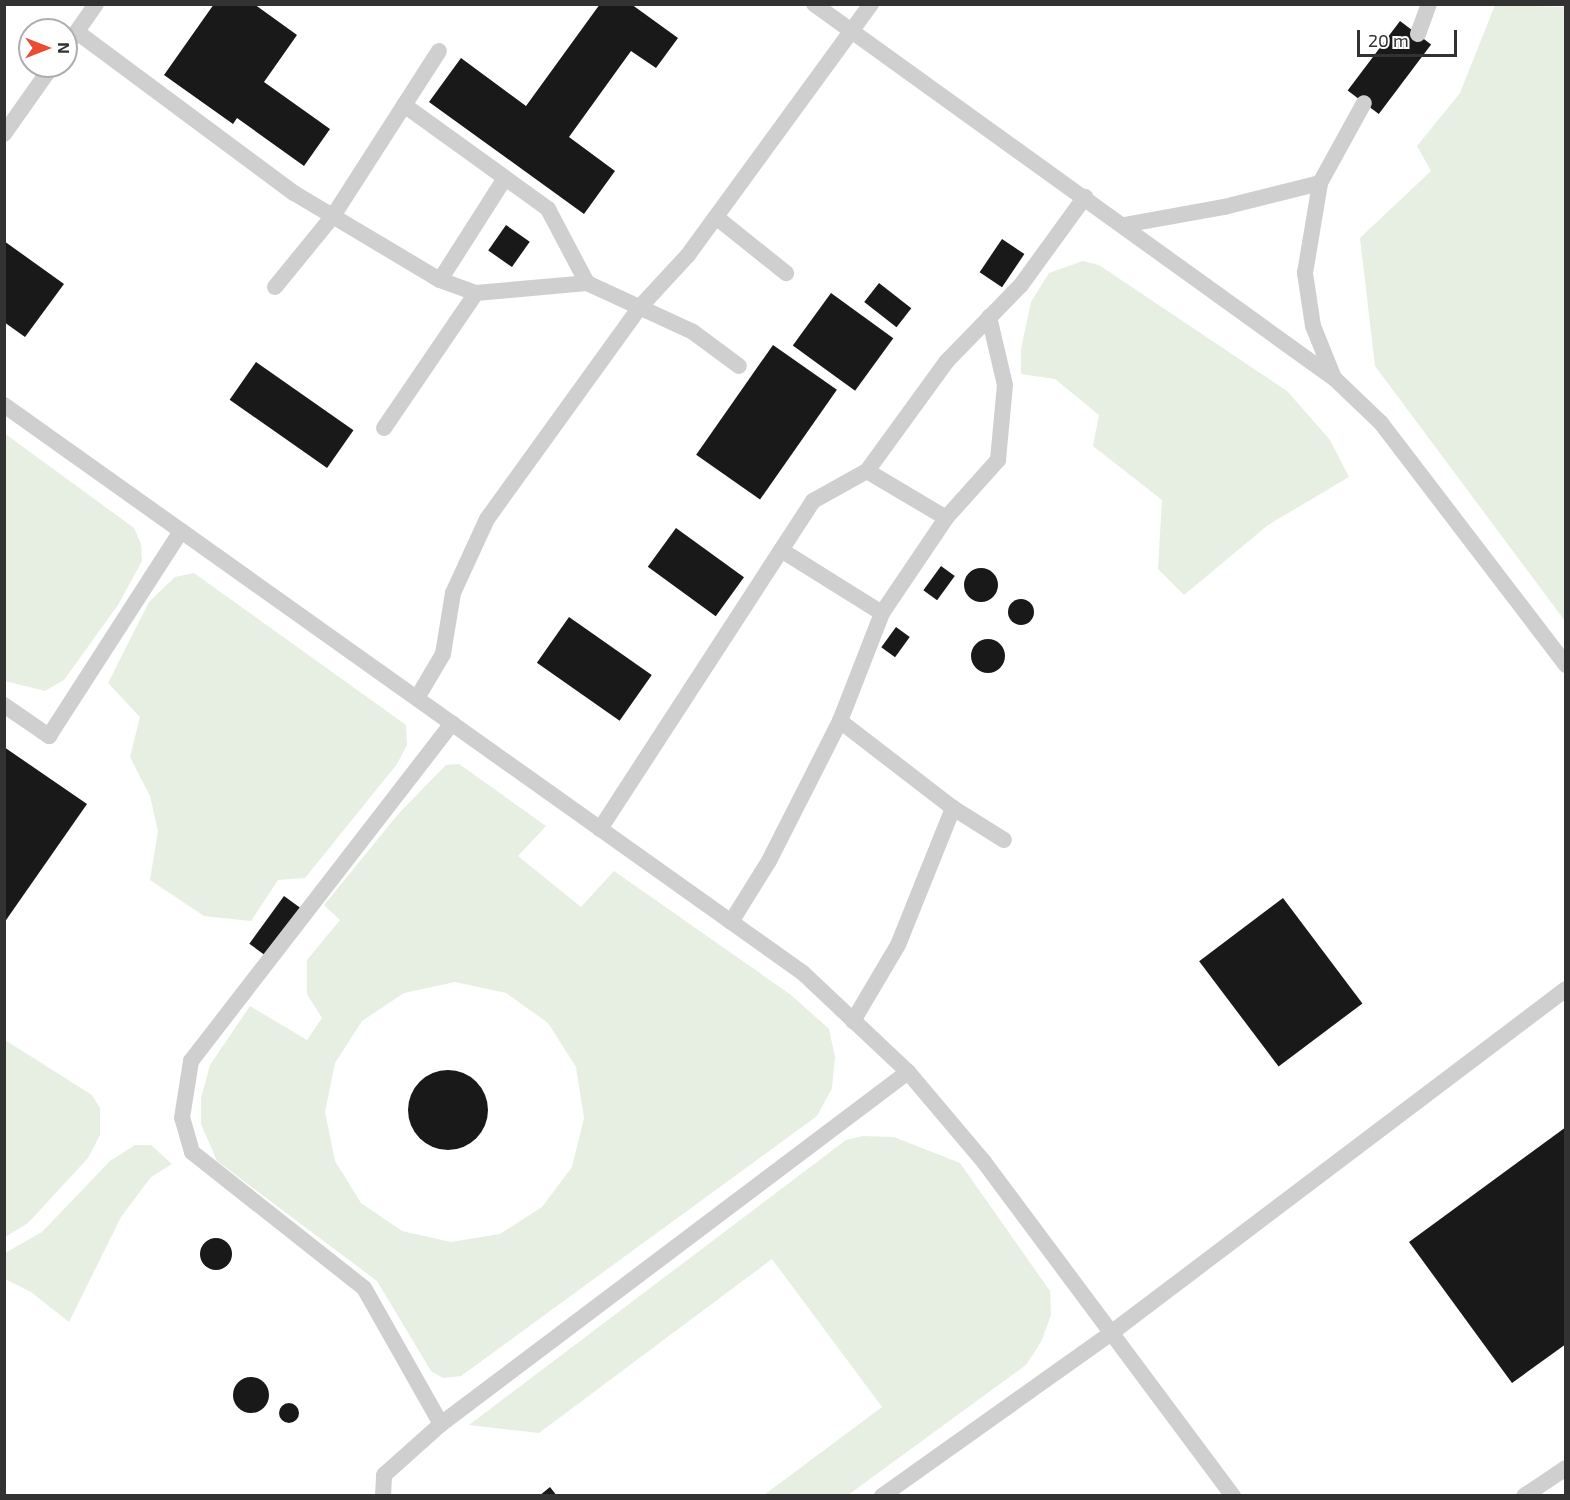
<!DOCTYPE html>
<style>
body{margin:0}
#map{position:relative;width:1570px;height:1500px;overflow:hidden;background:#fff;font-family:"Exo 2",sans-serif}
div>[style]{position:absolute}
.green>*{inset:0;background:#e6efe1}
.building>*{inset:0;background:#191919;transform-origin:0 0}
.round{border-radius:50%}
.service>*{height:16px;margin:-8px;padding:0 8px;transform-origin:8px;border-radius:8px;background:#cfcfcf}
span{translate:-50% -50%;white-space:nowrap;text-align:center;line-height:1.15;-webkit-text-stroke:6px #fff;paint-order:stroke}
.frame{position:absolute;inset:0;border:6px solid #323232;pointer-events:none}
.north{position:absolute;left:18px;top:18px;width:60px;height:60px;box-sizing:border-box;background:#fff;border:2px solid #adadad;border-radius:50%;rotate:90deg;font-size:16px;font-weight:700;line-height:24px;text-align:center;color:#323232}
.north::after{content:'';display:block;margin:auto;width:21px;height:27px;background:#ea4c34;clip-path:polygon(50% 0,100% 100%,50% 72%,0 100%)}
.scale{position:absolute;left:1357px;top:30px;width:100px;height:27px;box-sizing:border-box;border:3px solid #323232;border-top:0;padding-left:8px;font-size:18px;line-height:21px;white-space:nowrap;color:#323232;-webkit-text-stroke:4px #fff;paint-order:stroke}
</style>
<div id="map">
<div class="green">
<i style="clip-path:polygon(1495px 5px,1565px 7px,1565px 621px,1375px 366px,1360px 238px,1431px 171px,1417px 146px,1460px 93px)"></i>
<i style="clip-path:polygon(1083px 261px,1099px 265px,1287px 391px,1330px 440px,1349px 477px,1268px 525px,1184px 595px,1158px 569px,1162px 500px,1093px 446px,1099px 415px,1055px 379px,1021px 374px,1021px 349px,1031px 302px,1049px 273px)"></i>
<i style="clip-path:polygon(4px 433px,134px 528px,141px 544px,142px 561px,118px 605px,64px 680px,45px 691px,5px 681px)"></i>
<i style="clip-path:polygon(194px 573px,406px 725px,407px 745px,397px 764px,305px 878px,278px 880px,251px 921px,204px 916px,150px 880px,158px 831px,150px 796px,130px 757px,140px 717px,108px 683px,149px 602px,175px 577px)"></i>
<i style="clip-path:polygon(evenodd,459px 764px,546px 826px,518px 856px,581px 907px,614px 871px,791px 995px,829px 1029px,835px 1057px,832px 1088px,817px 1116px,461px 1376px,443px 1378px,431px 1371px,377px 1281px,217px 1161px,201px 1124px,201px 1098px,210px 1065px,250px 1006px,307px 1040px,322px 1018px,307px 994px,307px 960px,340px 920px,324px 905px,400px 812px,446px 765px,459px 764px,455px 982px,506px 993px,548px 1023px,576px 1067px,584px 1118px,572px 1167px,542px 1207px,500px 1234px,451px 1242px,402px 1231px,361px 1203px,335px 1161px,325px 1112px,335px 1063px,362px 1021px,404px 993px,455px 982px)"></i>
<i style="clip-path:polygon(5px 1040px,92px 1095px,100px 1108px,100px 1135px,88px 1158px,28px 1223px,5px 1237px)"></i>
<i style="clip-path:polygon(863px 1136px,894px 1137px,960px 1163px,1050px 1291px,1051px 1315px,1041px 1342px,1026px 1365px,848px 1495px,764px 1495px,882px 1407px,772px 1259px,539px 1433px,469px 1425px,846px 1140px)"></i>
<i style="clip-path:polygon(135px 1145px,151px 1145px,172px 1164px,151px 1177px,121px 1217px,69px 1322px,31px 1292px,5px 1279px,5px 1253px,42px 1232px,110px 1161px)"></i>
</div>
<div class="building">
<i style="clip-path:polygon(214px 4px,254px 4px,297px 35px,264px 82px,330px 129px,304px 166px,237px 118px,233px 124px,164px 75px)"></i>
<i style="clip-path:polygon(600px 4px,631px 4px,678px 38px,656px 68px,631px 51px,569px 137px,615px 171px,584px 214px,429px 102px,461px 58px,526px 106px)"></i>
<i style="left:1400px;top:21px;width:39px;height:87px;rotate:37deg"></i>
<i style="left:506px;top:225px;width:29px;height:31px;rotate:35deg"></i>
<i style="left:1002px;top:239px;width:27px;height:40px;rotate:34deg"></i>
<i style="clip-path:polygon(4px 241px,64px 284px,25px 337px,4px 322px)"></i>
<i style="left:879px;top:283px;width:41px;height:24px;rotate:38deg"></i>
<i style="left:831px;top:293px;width:77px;height:65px;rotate:36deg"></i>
<i style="left:773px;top:345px;width:78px;height:134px;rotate:35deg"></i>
<i style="left:256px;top:362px;width:119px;height:46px;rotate:35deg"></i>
<i style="left:676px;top:528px;width:84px;height:48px;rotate:36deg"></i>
<i style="left:941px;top:566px;width:17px;height:30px;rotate:36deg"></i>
<i class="round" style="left:964px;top:568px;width:34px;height:34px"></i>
<i class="round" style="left:1008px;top:599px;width:26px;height:26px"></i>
<i style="left:569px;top:617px;width:101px;height:56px;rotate:35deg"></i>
<i style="left:896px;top:627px;width:17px;height:25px;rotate:36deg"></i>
<i class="round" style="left:971px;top:639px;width:34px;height:34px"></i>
<i style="clip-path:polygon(4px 747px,87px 804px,4px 923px)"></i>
<i style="left:284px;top:896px;width:31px;height:59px;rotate:36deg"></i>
<i style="left:1283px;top:898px;width:132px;height:105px;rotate:53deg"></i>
<i class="round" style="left:408px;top:1070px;width:80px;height:80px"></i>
<i style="clip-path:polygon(1566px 1127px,1566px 1344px,1512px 1383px,1409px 1242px)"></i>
<i class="round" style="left:200px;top:1238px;width:32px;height:32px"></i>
<i class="round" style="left:233px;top:1377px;width:36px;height:36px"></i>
<i class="round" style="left:279px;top:1403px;width:20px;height:20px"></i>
<i style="clip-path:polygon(550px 1487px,557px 1496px,539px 1496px)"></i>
</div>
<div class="service">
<i style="left:814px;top:4px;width:642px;rotate:35.75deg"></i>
<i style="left:1335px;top:379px;width:64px;rotate:43.7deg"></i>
<i style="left:1381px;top:423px;width:305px;rotate:52.6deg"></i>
<i style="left:77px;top:32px;width:270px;rotate:36.6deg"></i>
<i style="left:294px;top:193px;width:170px;rotate:30.8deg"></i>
<i style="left:440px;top:280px;width:38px;rotate:20deg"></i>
<i style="left:476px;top:293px;width:111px;rotate:-5.1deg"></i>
<i style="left:587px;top:283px;width:117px;rotate:24.8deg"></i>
<i style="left:693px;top:332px;width:57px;rotate:36.5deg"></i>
<i style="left:1418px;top:34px;width:32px;rotate:-70deg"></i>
<i style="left:66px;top:47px;width:52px;rotate:-55.1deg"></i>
<i style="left:404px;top:105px;width:178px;rotate:35.8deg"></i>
<i style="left:548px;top:209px;width:84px;rotate:62.2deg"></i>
<i style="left:4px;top:134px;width:83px;rotate:-54.8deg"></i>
<i style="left:716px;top:217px;width:90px;rotate:38.7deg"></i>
<i style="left:1124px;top:225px;width:102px;rotate:-10.2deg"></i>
<i style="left:1224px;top:207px;width:99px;rotate:-14deg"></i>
<i style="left:440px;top:280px;width:121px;rotate:-57.5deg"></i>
<i style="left:275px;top:287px;width:92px;rotate:-50.8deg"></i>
<i style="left:333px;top:216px;width:196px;rotate:-57.3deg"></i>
<i style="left:1334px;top:378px;width:56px;rotate:-112deg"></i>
<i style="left:1313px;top:326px;width:54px;rotate:-98.6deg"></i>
<i style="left:1305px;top:273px;width:91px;rotate:-80.5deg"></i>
<i style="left:1320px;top:183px;width:91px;rotate:-61.2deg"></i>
<i style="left:4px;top:405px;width:980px;rotate:35.41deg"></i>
<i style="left:803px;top:973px;width:144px;rotate:43.3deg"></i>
<i style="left:908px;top:1072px;width:118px;rotate:49.8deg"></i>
<i style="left:984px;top:1162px;width:417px;rotate:53.3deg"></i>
<i style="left:384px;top:428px;width:163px;rotate:-55.7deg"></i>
<i style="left:867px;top:471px;width:92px;rotate:30.7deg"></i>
<i style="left:781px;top:550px;width:119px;rotate:32deg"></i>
<i style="left:417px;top:698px;width:51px;rotate:-59.4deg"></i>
<i style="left:443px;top:654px;width:62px;rotate:-80.7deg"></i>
<i style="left:453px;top:593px;width:81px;rotate:-65.3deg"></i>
<i style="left:487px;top:519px;width:261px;rotate:-54.2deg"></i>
<i style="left:640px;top:307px;width:71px;rotate:-47.3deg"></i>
<i style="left:688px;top:255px;width:311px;rotate:-53.9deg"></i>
<i style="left:4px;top:705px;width:55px;rotate:34.6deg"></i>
<i style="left:49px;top:736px;width:244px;rotate:-57.2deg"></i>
<i style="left:840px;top:721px;width:143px;rotate:37.6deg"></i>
<i style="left:953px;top:808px;width:60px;rotate:32.1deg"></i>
<i style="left:600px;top:829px;width:391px;rotate:-57deg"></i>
<i style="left:813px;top:501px;width:62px;rotate:-29.1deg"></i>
<i style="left:867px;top:471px;width:136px;rotate:-54deg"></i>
<i style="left:947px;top:361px;width:106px;rotate:-45.8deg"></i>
<i style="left:1021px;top:285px;width:109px;rotate:-54deg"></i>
<i style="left:731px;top:922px;width:72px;rotate:-58.1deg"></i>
<i style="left:769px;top:861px;width:157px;rotate:-63.1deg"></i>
<i style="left:840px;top:721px;width:116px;rotate:-68.7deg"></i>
<i style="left:882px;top:613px;width:115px;rotate:-56deg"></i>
<i style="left:946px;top:518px;width:78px;rotate:-48.1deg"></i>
<i style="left:998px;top:460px;width:75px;rotate:-84.7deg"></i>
<i style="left:1005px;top:385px;width:70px;rotate:-103.2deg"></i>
<i style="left:853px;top:1021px;width:88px;rotate:-59.4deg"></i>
<i style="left:898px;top:945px;width:148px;rotate:-68.1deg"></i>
<i style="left:441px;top:1424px;width:156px;rotate:-119.5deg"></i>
<i style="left:364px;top:1288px;width:219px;rotate:-141.7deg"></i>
<i style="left:192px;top:1152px;width:35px;rotate:-106deg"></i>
<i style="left:182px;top:1118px;width:58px;rotate:-81deg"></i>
<i style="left:191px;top:1061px;width:427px;rotate:-52.3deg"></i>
<i style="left:383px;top:1496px;width:21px;rotate:-87deg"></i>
<i style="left:384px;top:1475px;width:76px;rotate:-41.8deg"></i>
<i style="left:441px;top:1424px;width:585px;rotate:-37.01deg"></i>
<i style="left:882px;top:1496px;width:281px;rotate:-35.4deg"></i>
<i style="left:1111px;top:1333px;width:570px;rotate:-37.09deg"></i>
<i style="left:1524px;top:1496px;width:50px;rotate:-33.7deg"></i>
</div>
<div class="frame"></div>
<div class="north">N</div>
<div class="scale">20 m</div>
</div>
